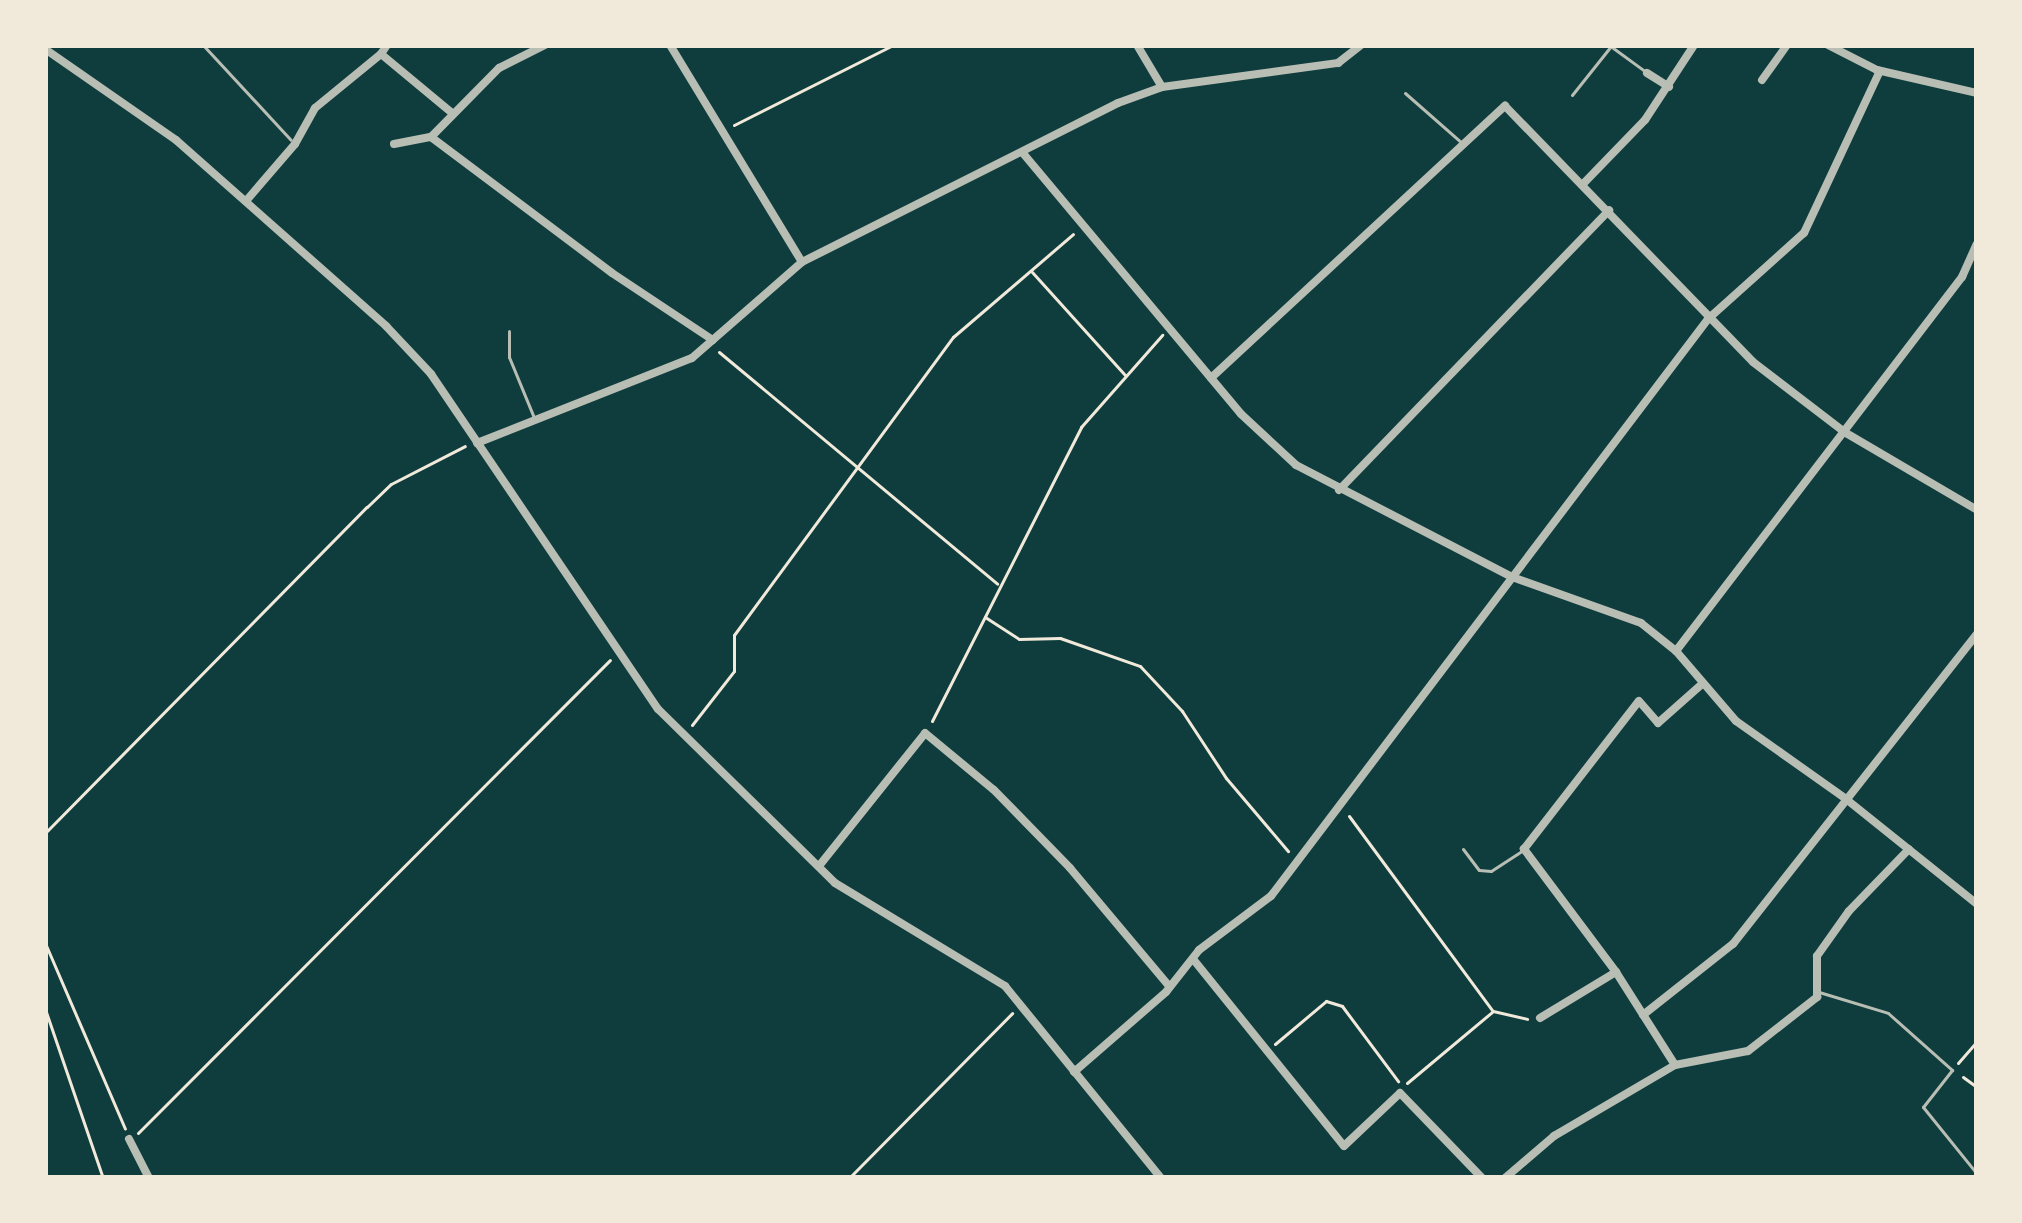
<!DOCTYPE html>
<style>
body{margin:0}
#map{position:relative;width:2022px;height:1223px;overflow:hidden;background:#0f3d3e;font-family:"Playfair Display",serif}
div>[style]{position:absolute}
.path>*{height:3px;margin:-1.5px;padding:0 1.5px;transform-origin:1.5px;border-radius:1.5px;background:#f1e9da}
.service>*{height:3px;margin:-1.5px;padding:0 1.5px;transform-origin:1.5px;border-radius:1.5px;background:#b8beb3}
.minor>*{height:8px;margin:-4px;padding:0 4px;transform-origin:4px;border-radius:4px;background:#b8beb3}
span{translate:-50% -50%;white-space:nowrap;text-align:center;line-height:1.15;-webkit-text-stroke:12px #f1e9da;paint-order:stroke}
.frame{position:absolute;inset:0;border:48px solid #f1e9da;pointer-events:none}
</style>
<div id="map">
<div class="path">
<i style="left:734px;top:125px;width:178px;rotate:-26.7deg"></i>
<i style="left:1032px;top:272px;width:139px;rotate:47.9deg"></i>
<i style="left:719px;top:352px;width:362px;rotate:39.8deg"></i>
<i style="left:985px;top:617px;width:40px;rotate:32.9deg"></i>
<i style="left:1019px;top:639px;width:41px;rotate:-1.4deg"></i>
<i style="left:1060px;top:638px;width:85px;rotate:19.3deg"></i>
<i style="left:1140px;top:666px;width:62px;rotate:47deg"></i>
<i style="left:1182px;top:711px;width:80px;rotate:56.7deg"></i>
<i style="left:1226px;top:778px;width:96px;rotate:49.7deg"></i>
<i style="left:932px;top:721px;width:330px;rotate:-63.1deg"></i>
<i style="left:1081px;top:427px;width:123px;rotate:-48.6deg"></i>
<i style="left:692px;top:725px;width:68px;rotate:-52.1deg"></i>
<i style="left:734px;top:671px;width:36px;rotate:-90deg"></i>
<i style="left:734px;top:635px;width:370px;rotate:-53.7deg"></i>
<i style="left:953px;top:337px;width:158px;rotate:-40.6deg"></i>
<i style="left:1349px;top:816px;width:242px;rotate:53.6deg"></i>
<i style="left:1493px;top:1011px;width:35px;rotate:13deg"></i>
<i style="left:45px;top:833px;width:458px;rotate:-45.4deg"></i>
<i style="left:367px;top:507px;width:33px;rotate:-44deg"></i>
<i style="left:391px;top:484px;width:83px;rotate:-27.2deg"></i>
<i style="left:45px;top:943px;width:202px;rotate:66.7deg"></i>
<i style="left:45px;top:1009px;width:179px;rotate:71.1deg"></i>
<i style="left:1275px;top:1044px;width:67px;rotate:-40.1deg"></i>
<i style="left:1326px;top:1001px;width:17px;rotate:17deg"></i>
<i style="left:1342px;top:1006px;width:94px;rotate:53.3deg"></i>
<i style="left:1958px;top:1063px;width:29px;rotate:-49deg"></i>
<i style="left:1963px;top:1077px;width:17px;rotate:36deg"></i>
<i style="left:1407px;top:1083px;width:111px;rotate:-39.9deg"></i>
<i style="left:138px;top:1133px;width:668px;rotate:-45.06deg"></i>
<i style="left:849px;top:1178px;width:232px;rotate:-45.3deg"></i>
</div>
<div class="service">
<i style="left:203px;top:45px;width:129px;rotate:47.2deg"></i>
<i style="left:1609px;top:45px;width:46px;rotate:36.1deg"></i>
<i style="left:1405px;top:93px;width:76px;rotate:41.3deg"></i>
<i style="left:1572px;top:95px;width:63px;rotate:-51.5deg"></i>
<i style="left:509px;top:331px;width:26px;rotate:90deg"></i>
<i style="left:509px;top:357px;width:68px;rotate:67.6deg"></i>
<i style="left:1463px;top:849px;width:26px;rotate:53deg"></i>
<i style="left:1479px;top:870px;width:12px;rotate:5deg"></i>
<i style="left:1491px;top:871px;width:38px;rotate:-33deg"></i>
<i style="left:1819px;top:992px;width:72px;rotate:16.9deg"></i>
<i style="left:1888px;top:1013px;width:86px;rotate:41.7deg"></i>
<i style="left:1952px;top:1070px;width:47px;rotate:128.1deg"></i>
<i style="left:1923px;top:1107px;width:86px;rotate:51.1deg"></i>
</div>
<div class="minor">
<i style="left:387px;top:45px;width:11px;rotate:124deg"></i>
<i style="left:381px;top:54px;width:92px;rotate:39.7deg"></i>
<i style="left:545px;top:45px;width:51px;rotate:153.4deg"></i>
<i style="left:499px;top:68px;width:97px;rotate:134.6deg"></i>
<i style="left:431px;top:137px;width:226px;rotate:36.9deg"></i>
<i style="left:612px;top:273px;width:121px;rotate:33.6deg"></i>
<i style="left:670px;top:45px;width:254px;rotate:58.7deg"></i>
<i style="left:1137px;top:45px;width:49px;rotate:59.2deg"></i>
<i style="left:1828px;top:45px;width:55px;rotate:27deg"></i>
<i style="left:1877px;top:70px;width:103px;rotate:13deg"></i>
<i style="left:45px;top:49px;width:160px;rotate:34.8deg"></i>
<i style="left:176px;top:140px;width:281px;rotate:41.5deg"></i>
<i style="left:386px;top:326px;width:66px;rotate:46.8deg"></i>
<i style="left:431px;top:374px;width:405px;rotate:55.9deg"></i>
<i style="left:658px;top:709px;width:248px;rotate:44.5deg"></i>
<i style="left:835px;top:883px;width:199px;rotate:31.2deg"></i>
<i style="left:1005px;top:986px;width:247px;rotate:50.9deg"></i>
<i style="left:1647px;top:73px;width:26px;rotate:32deg"></i>
<i style="left:1762px;top:80px;width:43px;rotate:-54.5deg"></i>
<i style="left:394px;top:144px;width:38px;rotate:-11deg"></i>
<i style="left:1022px;top:152px;width:341px;rotate:50.1deg"></i>
<i style="left:1241px;top:414px;width:75px;rotate:42.8deg"></i>
<i style="left:1296px;top:465px;width:243px;rotate:27.4deg"></i>
<i style="left:1512px;top:577px;width:137px;rotate:19.6deg"></i>
<i style="left:1641px;top:623px;width:45px;rotate:38.7deg"></i>
<i style="left:1676px;top:651px;width:92px;rotate:49.4deg"></i>
<i style="left:1736px;top:721px;width:135px;rotate:35.3deg"></i>
<i style="left:1846px;top:799px;width:168px;rotate:38.7deg"></i>
<i style="left:1583px;top:184px;width:89px;rotate:-45.9deg"></i>
<i style="left:1645px;top:120px;width:90px;rotate:-56.8deg"></i>
<i style="left:246px;top:201px;width:75px;rotate:-49.3deg"></i>
<i style="left:295px;top:144px;width:41px;rotate:-60.9deg"></i>
<i style="left:315px;top:108px;width:85px;rotate:-39.3deg"></i>
<i style="left:1211px;top:378px;width:401px;rotate:-42.8deg"></i>
<i style="left:1505px;top:106px;width:356px;rotate:45.9deg"></i>
<i style="left:1753px;top:362px;width:117px;rotate:37.4deg"></i>
<i style="left:1846px;top:433px;width:152px;rotate:30.4deg"></i>
<i style="left:477px;top:443px;width:231px;rotate:-21.6deg"></i>
<i style="left:692px;top:358px;width:146px;rotate:-41.1deg"></i>
<i style="left:802px;top:262px;width:354px;rotate:-26.7deg"></i>
<i style="left:1118px;top:103px;width:47px;rotate:-20deg"></i>
<i style="left:1162px;top:87px;width:178px;rotate:-7.8deg"></i>
<i style="left:1338px;top:63px;width:29px;rotate:-38deg"></i>
<i style="left:1339px;top:490px;width:389px;rotate:-46deg"></i>
<i style="left:1676px;top:651px;width:471px;rotate:-52.6deg"></i>
<i style="left:1962px;top:277px;width:36px;rotate:-66deg"></i>
<i style="left:819px;top:866px;width:170px;rotate:-51.4deg"></i>
<i style="left:925px;top:733px;width:89px;rotate:39.6deg"></i>
<i style="left:994px;top:790px;width:109px;rotate:45.7deg"></i>
<i style="left:1070px;top:868px;width:155px;rotate:50deg"></i>
<i style="left:1193px;top:959px;width:240px;rotate:51.1deg"></i>
<i style="left:1344px;top:1146px;width:77px;rotate:-43.4deg"></i>
<i style="left:1400px;top:1093px;width:118px;rotate:46deg"></i>
<i style="left:1643px;top:1015px;width:115px;rotate:-38.3deg"></i>
<i style="left:1733px;top:944px;width:395px;rotate:-51.8deg"></i>
<i style="left:1540px;top:1018px;width:89px;rotate:-31.2deg"></i>
<i style="left:1675px;top:1065px;width:110px;rotate:-122.4deg"></i>
<i style="left:1616px;top:972px;width:154px;rotate:-126.8deg"></i>
<i style="left:1524px;top:849px;width:187px;rotate:-52.2deg"></i>
<i style="left:1639px;top:701px;width:29px;rotate:49deg"></i>
<i style="left:1658px;top:723px;width:60px;rotate:-41.6deg"></i>
<i style="left:1074px;top:1072px;width:122px;rotate:-41deg"></i>
<i style="left:1166px;top:992px;width:53px;rotate:-51.8deg"></i>
<i style="left:1199px;top:950px;width:90px;rotate:-36.9deg"></i>
<i style="left:1271px;top:896px;width:724px;rotate:-52.86deg"></i>
<i style="left:1708px;top:319px;width:129px;rotate:-41.9deg"></i>
<i style="left:1804px;top:233px;width:179px;rotate:-64.9deg"></i>
<i style="left:129px;top:1139px;width:44px;rotate:62.9deg"></i>
<i style="left:1505px;top:1178px;width:65px;rotate:-40.6deg"></i>
<i style="left:1554px;top:1136px;width:140px;rotate:-30.4deg"></i>
<i style="left:1675px;top:1065px;width:74px;rotate:-10.9deg"></i>
<i style="left:1748px;top:1051px;width:88px;rotate:-38deg"></i>
<i style="left:1817px;top:997px;width:41px;rotate:-90deg"></i>
<i style="left:1817px;top:956px;width:55px;rotate:-54.6deg"></i>
<i style="left:1849px;top:911px;width:86px;rotate:-45.9deg"></i>
</div>
<div class="frame"></div>
</div>
